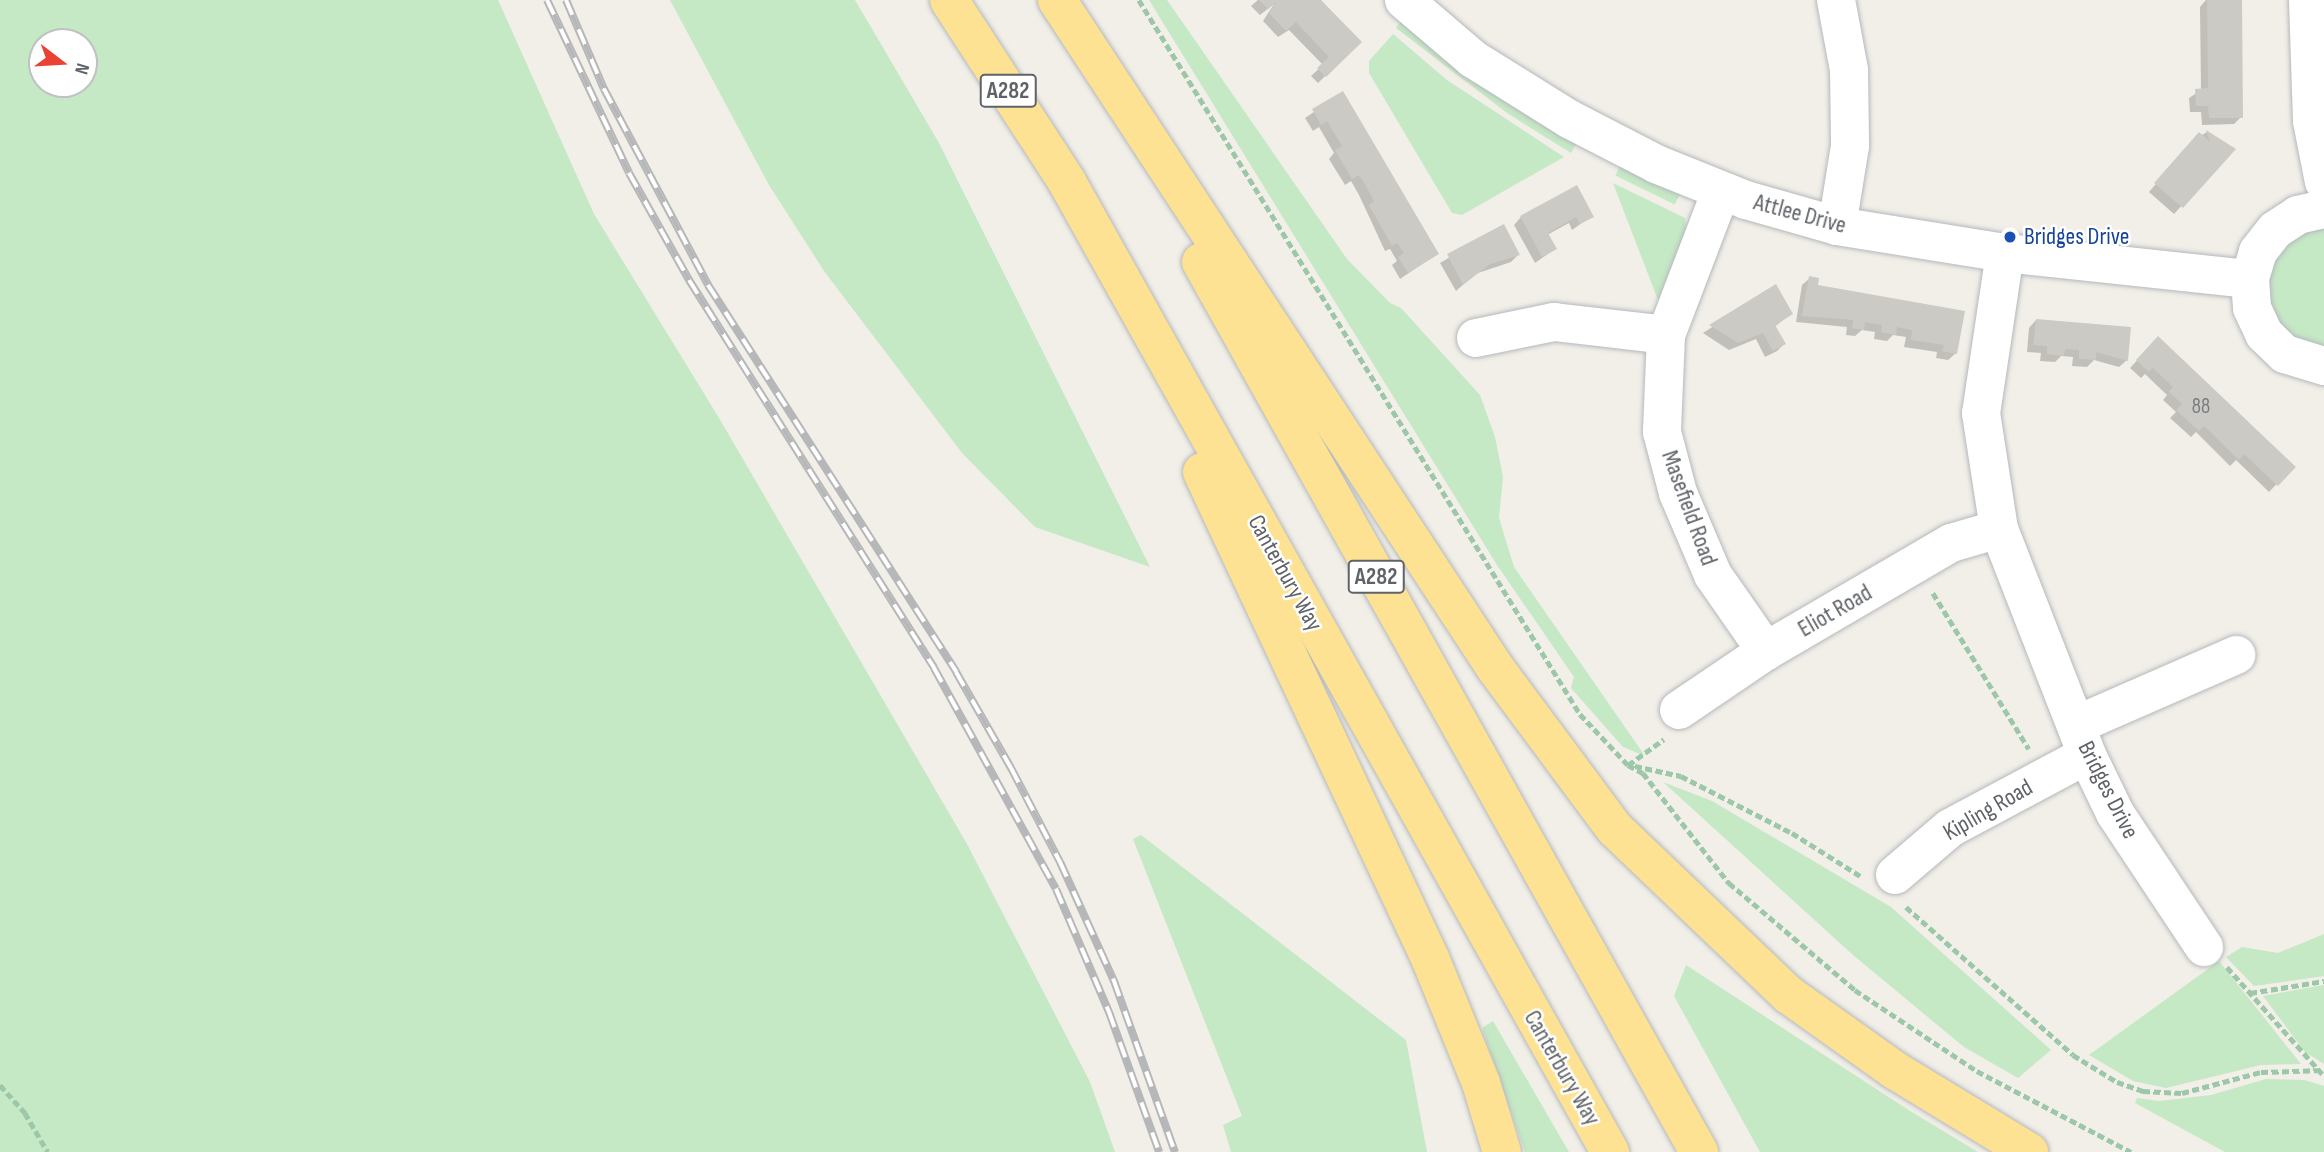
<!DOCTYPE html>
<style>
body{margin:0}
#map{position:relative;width:2324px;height:1152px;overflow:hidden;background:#f1efe8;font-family:"Sofia Sans Condensed",sans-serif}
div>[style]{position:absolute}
.green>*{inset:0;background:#c5e8c5;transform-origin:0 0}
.shadow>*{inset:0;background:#0003}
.building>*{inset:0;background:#cccac5}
.path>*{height:4.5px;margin-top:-2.25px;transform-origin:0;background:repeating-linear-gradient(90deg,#9cc7a9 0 7px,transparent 0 10.5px)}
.roads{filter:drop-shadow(0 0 2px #b5b8bc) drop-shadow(0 0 2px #b5b8bc)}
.minor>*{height:38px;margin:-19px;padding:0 19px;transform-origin:19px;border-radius:19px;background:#fff}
.highway>*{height:38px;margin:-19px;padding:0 19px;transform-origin:19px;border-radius:19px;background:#fde293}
.rail>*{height:8px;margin-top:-4px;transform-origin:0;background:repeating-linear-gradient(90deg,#fff 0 16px,#b6b7b8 0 32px);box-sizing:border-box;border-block:2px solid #b6b7b8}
.dots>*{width:19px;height:19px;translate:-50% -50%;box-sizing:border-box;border:4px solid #fff;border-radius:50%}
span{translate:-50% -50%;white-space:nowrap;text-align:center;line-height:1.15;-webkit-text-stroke:5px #fff;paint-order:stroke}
.number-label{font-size:21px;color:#7a7d7f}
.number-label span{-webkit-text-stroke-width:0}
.shield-label span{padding:2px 5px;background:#fff;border:2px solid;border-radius:5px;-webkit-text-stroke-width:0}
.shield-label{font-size:23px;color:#5f6368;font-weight:700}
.street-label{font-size:24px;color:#5f6368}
.transit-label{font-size:24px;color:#164399}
.left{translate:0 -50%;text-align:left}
.north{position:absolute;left:28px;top:28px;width:70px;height:70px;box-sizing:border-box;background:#fff;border:2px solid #bfc1c3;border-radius:50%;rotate:107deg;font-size:19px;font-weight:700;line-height:28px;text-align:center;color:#5f6368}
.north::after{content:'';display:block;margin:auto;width:24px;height:32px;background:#ea4335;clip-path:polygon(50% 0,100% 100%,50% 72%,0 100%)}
</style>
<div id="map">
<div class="green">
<i style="clip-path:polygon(evenodd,0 0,498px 0,594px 214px,719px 418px,967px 844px,1090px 1082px,1115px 1152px,0 1152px,0 0,42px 42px,84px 42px,84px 84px,42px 84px,42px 42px)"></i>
<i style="clip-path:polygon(670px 0,855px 0,939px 143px,1150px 567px,1035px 527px,962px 453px,824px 271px,769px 185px)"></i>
<i style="clip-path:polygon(1149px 0,1167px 0,1347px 259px,1390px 303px,1401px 308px,1480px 395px,1495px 437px,1503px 477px,1499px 518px,1514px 567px,1645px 756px,1623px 747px,1571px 688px,1574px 677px,1497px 565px)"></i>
<i style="clip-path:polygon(1404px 17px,1578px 141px,1571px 153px,1507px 113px,1396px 28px)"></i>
<i style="clip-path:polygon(1393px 34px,1447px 80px,1564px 157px,1462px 215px,1452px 213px,1369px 73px,1369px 61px)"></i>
<i style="left:1622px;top:162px;width:66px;height:15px;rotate:26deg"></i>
<i style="clip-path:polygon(1613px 183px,1685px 218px,1686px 229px,1658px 300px)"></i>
<i style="clip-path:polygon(2324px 218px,2324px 353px,2303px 348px,2268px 312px,2267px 262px,2312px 220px)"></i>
<i style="clip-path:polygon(1663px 782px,1712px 801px,1891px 907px,2051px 1050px,2018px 1078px,1964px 1047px,1853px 955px)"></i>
<i style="clip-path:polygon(1141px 835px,1406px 1040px,1427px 1152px,1231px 1152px,1223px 1125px,1242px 1116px,1133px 839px)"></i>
<i style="clip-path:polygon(2324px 934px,2324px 976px,2254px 986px,2226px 957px,2242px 947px,2278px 953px)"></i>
<i style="clip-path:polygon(2219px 961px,2301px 1064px,2261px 1065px,2166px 1088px,2133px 1081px,2089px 1055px)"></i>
<i style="clip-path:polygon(1686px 965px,1907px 1109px,1978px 1152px,1760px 1152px,1674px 996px)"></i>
<i style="clip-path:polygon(2324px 985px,2324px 1064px,2305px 1052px,2263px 996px)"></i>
<i style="clip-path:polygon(1493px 1021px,1569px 1152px,1525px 1152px,1482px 1028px)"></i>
<i style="clip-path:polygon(2266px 1079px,2304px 1080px,2324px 1086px,2324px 1152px,2225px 1152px,2135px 1103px,2137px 1098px,2159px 1101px,2211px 1095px)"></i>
</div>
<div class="shadow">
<i style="clip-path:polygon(1258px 0,1319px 0,1360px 42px,1318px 83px,1311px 76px,1323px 65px,1289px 30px,1278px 37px,1263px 21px,1274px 4px,1260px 15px,1251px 6px)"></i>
<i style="clip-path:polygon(2206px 0,2240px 0,2241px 117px,2234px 124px,2202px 125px,2201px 112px,2190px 112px,2189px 98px,2201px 90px,2200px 7px)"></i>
<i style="clip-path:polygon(1342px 93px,1437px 254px,1400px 279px,1392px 265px,1397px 261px,1390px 249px,1385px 251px,1359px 195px,1351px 181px,1345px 185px,1329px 159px,1334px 153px,1319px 127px,1313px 131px,1305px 118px)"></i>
<i style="clip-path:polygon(2207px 132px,2233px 149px,2174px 214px,2149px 192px,2192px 141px)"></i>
<i style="clip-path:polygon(1592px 216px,1572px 230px,1569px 223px,1547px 235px,1555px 249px,1535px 263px,1514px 225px,1521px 217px)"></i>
<i style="clip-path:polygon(1503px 226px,1518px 255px,1511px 262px,1475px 274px,1456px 291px,1440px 263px)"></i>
<i style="clip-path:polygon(1810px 278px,1816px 287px,1963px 312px,1956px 353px,1948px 360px,1936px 358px,1937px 352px,1904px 347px,1906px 337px,1893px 335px,1887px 341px,1874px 339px,1875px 332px,1862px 330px,1855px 336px,1846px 335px,1847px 327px,1796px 322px,1802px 285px)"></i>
<i style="clip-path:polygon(1775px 286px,1791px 314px,1774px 327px,1784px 344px,1777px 351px,1765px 357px,1756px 339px,1729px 350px,1703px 333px)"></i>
<i style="clip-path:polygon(2036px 320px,2127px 360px,2119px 367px,2094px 360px,2087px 367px,2072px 366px,2073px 357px,2061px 356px,2055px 362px,2040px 361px,2041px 353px,2027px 352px,2029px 328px)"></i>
<i style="clip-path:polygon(2158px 338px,2293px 467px,2269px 492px,2236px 460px,2230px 466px,2196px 432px,2191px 437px,2170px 418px,2176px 412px,2163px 400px,2167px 395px,2145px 374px,2141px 378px,2130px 368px)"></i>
</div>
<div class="building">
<i style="clip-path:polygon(1259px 0,1321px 0,1362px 42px,1326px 77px,1317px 68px,1329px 57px,1296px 22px,1286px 31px,1269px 13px,1276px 2px,1268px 9px)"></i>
<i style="clip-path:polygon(2207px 0,2242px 0,2243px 118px,2209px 118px,2208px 106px,2196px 106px,2195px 89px,2208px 88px)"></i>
<i style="clip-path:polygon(1343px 91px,1439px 254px,1408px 273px,1398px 257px,1404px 253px,1397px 243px,1392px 246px,1369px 205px,1374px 201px,1367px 188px,1359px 175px,1352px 179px,1335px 150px,1342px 146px,1327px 121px,1321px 125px,1312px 109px)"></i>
<i style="clip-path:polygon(2206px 130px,2236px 149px,2183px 208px,2154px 183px,2199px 132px,2210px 142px)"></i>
<i style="clip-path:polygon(1577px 185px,1594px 217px,1580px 224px,1576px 217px,1548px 233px,1557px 249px,1542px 257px,1520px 216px)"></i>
<i style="clip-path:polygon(1504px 224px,1520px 255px,1490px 264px,1463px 285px,1447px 254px)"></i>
<i style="clip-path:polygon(1809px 276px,1819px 278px,1818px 285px,1965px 311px,1957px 354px,1942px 351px,1944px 345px,1911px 340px,1912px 330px,1897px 327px,1896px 335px,1881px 332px,1882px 325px,1865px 322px,1864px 330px,1852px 328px,1853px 320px,1802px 316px)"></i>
<i style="clip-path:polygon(1776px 284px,1793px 314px,1775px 325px,1786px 344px,1773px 351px,1763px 333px,1738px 343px,1709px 325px)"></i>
<i style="clip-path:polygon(2036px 319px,2131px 327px,2128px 361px,2096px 352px,2096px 360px,2079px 359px,2079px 350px,2065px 349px,2064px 356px,2047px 354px,2047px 346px,2033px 345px)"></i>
<i style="clip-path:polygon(2158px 336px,2296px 467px,2278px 486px,2244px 454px,2239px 460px,2204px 426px,2199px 431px,2176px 410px,2182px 404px,2169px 392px,2173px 387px,2153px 368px,2149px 372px,2136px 360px)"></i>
</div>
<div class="path">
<i style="left:1139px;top:0;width:839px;rotate:58.3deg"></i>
<i style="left:1580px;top:714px;width:70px;rotate:46.7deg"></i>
<i style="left:1628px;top:765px;width:17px;rotate:28deg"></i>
<i style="left:1643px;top:773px;width:140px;rotate:52deg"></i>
<i style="left:1729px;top:883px;width:165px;rotate:40.3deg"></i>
<i style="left:1855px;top:990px;width:146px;rotate:33.6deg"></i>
<i style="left:1977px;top:1071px;width:174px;rotate:27.7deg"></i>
<i style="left:1933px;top:593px;width:183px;rotate:58.4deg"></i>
<i style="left:1628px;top:765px;width:44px;rotate:-35.8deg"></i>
<i style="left:1635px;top:766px;width:47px;rotate:12.3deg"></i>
<i style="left:1681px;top:776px;width:125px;rotate:27.2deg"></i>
<i style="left:1792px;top:833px;width:83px;rotate:32.2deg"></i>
<i style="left:1906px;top:907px;width:223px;rotate:41.5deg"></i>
<i style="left:2073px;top:1055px;width:52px;rotate:31.5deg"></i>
<i style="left:2117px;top:1082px;width:28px;rotate:19deg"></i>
<i style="left:2143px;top:1091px;width:39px;rotate:3deg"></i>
<i style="left:2182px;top:1093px;width:82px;rotate:-14.9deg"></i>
<i style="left:2261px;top:1072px;width:63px;rotate:-1.8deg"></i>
<i style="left:2227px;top:967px;width:146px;rotate:48.3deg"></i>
<i style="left:2250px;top:993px;width:75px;rotate:-9.2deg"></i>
<i style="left:0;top:1085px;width:38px;rotate:48deg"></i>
<i style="left:25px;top:1113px;width:45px;rotate:59.5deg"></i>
</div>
<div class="roads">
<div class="minor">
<i style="left:1404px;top:0;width:91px;rotate:40.5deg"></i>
<i style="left:1473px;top:59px;width:113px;rotate:32deg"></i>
<i style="left:1569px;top:119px;width:98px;rotate:27.3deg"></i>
<i style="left:1656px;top:164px;width:97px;rotate:21.8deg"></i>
<i style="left:1746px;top:200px;width:95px;rotate:15.9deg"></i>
<i style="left:1837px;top:226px;width:170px;rotate:9.1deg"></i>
<i style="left:2005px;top:253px;width:246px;rotate:6.1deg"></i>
<i style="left:1836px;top:0;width:71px;rotate:79.5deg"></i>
<i style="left:1849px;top:70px;width:76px;rotate:89.2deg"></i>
<i style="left:1850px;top:146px;width:81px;rotate:99.2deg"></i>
<i style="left:2308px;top:0;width:121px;rotate:88.1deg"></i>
<i style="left:2312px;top:121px;width:62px;rotate:78.9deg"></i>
<i style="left:1721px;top:191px;width:154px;rotate:110.9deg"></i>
<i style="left:1666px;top:335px;width:97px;rotate:92.4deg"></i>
<i style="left:1662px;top:432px;width:63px;rotate:75.3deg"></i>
<i style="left:1678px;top:493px;width:89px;rotate:66.9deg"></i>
<i style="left:1713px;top:575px;width:93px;rotate:55.1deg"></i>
<i style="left:2324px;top:209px;width:27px;rotate:167deg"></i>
<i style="left:2298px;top:215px;width:27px;rotate:147deg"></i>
<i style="left:2275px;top:230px;width:28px;rotate:128deg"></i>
<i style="left:2258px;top:252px;width:28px;rotate:107deg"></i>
<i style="left:2250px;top:279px;width:29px;rotate:86deg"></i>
<i style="left:2252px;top:308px;width:29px;rotate:65deg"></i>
<i style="left:2264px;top:334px;width:29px;rotate:44deg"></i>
<i style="left:2285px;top:354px;width:41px;rotate:17.1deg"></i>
<i style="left:2005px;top:253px;width:162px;rotate:98.5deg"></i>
<i style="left:1981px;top:413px;width:117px;rotate:81.2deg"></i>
<i style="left:1999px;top:529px;width:243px;rotate:68.7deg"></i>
<i style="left:2087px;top:755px;width:64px;rotate:64.2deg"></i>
<i style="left:2115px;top:813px;width:161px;rotate:56.4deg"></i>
<i style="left:1476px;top:338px;width:80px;rotate:-11.6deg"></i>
<i style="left:1554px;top:322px;width:113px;rotate:6.6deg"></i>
<i style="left:1679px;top:710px;width:105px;rotate:-34.1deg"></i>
<i style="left:1766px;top:651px;width:214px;rotate:-30.3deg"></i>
<i style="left:1951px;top:543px;width:50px;rotate:-16.3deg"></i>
<i style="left:2076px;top:725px;width:175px;rotate:-23.6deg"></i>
<i style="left:1895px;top:875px;width:72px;rotate:-40.5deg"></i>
<i style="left:1950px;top:828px;width:155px;rotate:-28.1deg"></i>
</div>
<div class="highway">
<i style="left:949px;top:0;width:217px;rotate:57deg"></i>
<i style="left:1067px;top:182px;width:1112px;rotate:60.76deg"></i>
<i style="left:1057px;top:0;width:800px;rotate:56.73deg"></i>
<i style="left:1496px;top:669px;width:199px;rotate:53.4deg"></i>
<i style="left:1615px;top:829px;width:240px;rotate:43.7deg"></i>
<i style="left:1789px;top:995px;width:131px;rotate:35.4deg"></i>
<i style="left:1896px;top:1071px;width:156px;rotate:31.3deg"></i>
<i style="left:1201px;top:262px;width:1020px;rotate:60.77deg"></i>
<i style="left:1202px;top:472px;width:537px;rotate:64.87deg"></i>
<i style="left:1430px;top:958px;width:135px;rotate:67.8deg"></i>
<i style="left:1481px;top:1083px;width:72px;rotate:73.1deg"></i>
</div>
</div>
<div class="rail">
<i style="left:547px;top:0;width:191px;rotate:64.6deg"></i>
<i style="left:629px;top:173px;width:123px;rotate:60.7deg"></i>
<i style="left:689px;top:280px;width:459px;rotate:57.7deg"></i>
<i style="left:934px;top:668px;width:252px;rotate:61.1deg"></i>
<i style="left:1056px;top:889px;width:134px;rotate:66.7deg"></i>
<i style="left:1109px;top:1012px;width:149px;rotate:70.3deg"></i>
<i style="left:566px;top:0;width:97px;rotate:66.9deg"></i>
<i style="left:604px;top:89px;width:222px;rotate:62deg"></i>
<i style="left:708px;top:285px;width:460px;rotate:57.3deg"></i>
<i style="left:956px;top:672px;width:111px;rotate:60.2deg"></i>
<i style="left:1011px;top:768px;width:106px;rotate:62.5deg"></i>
<i style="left:1060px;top:862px;width:131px;rotate:65.6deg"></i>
<i style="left:1114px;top:981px;width:182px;rotate:70.4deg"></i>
</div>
<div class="dots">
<i style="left:2010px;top:237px;background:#1a4fb4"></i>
</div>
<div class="number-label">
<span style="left:2201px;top:407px">88</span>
</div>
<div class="shield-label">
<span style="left:1008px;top:91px">A282</span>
<span style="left:1376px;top:577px">A282</span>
</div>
<div class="street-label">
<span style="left:1800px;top:214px;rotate:15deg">Attlee Drive</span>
<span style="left:1689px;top:508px;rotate:70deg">Masefield Road</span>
<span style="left:1285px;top:573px;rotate:61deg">Canterbury Way</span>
<span style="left:1835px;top:611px;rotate:-30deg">Eliot Road</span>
<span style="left:2108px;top:790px;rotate:63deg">Bridges Drive</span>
<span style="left:1988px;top:810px;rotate:-30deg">Kipling Road</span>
<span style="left:1562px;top:1068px;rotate:60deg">Canterbury Way</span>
</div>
<div class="transit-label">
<span class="left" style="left:2024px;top:237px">Bridges Drive</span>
</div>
<div class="north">N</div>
</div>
